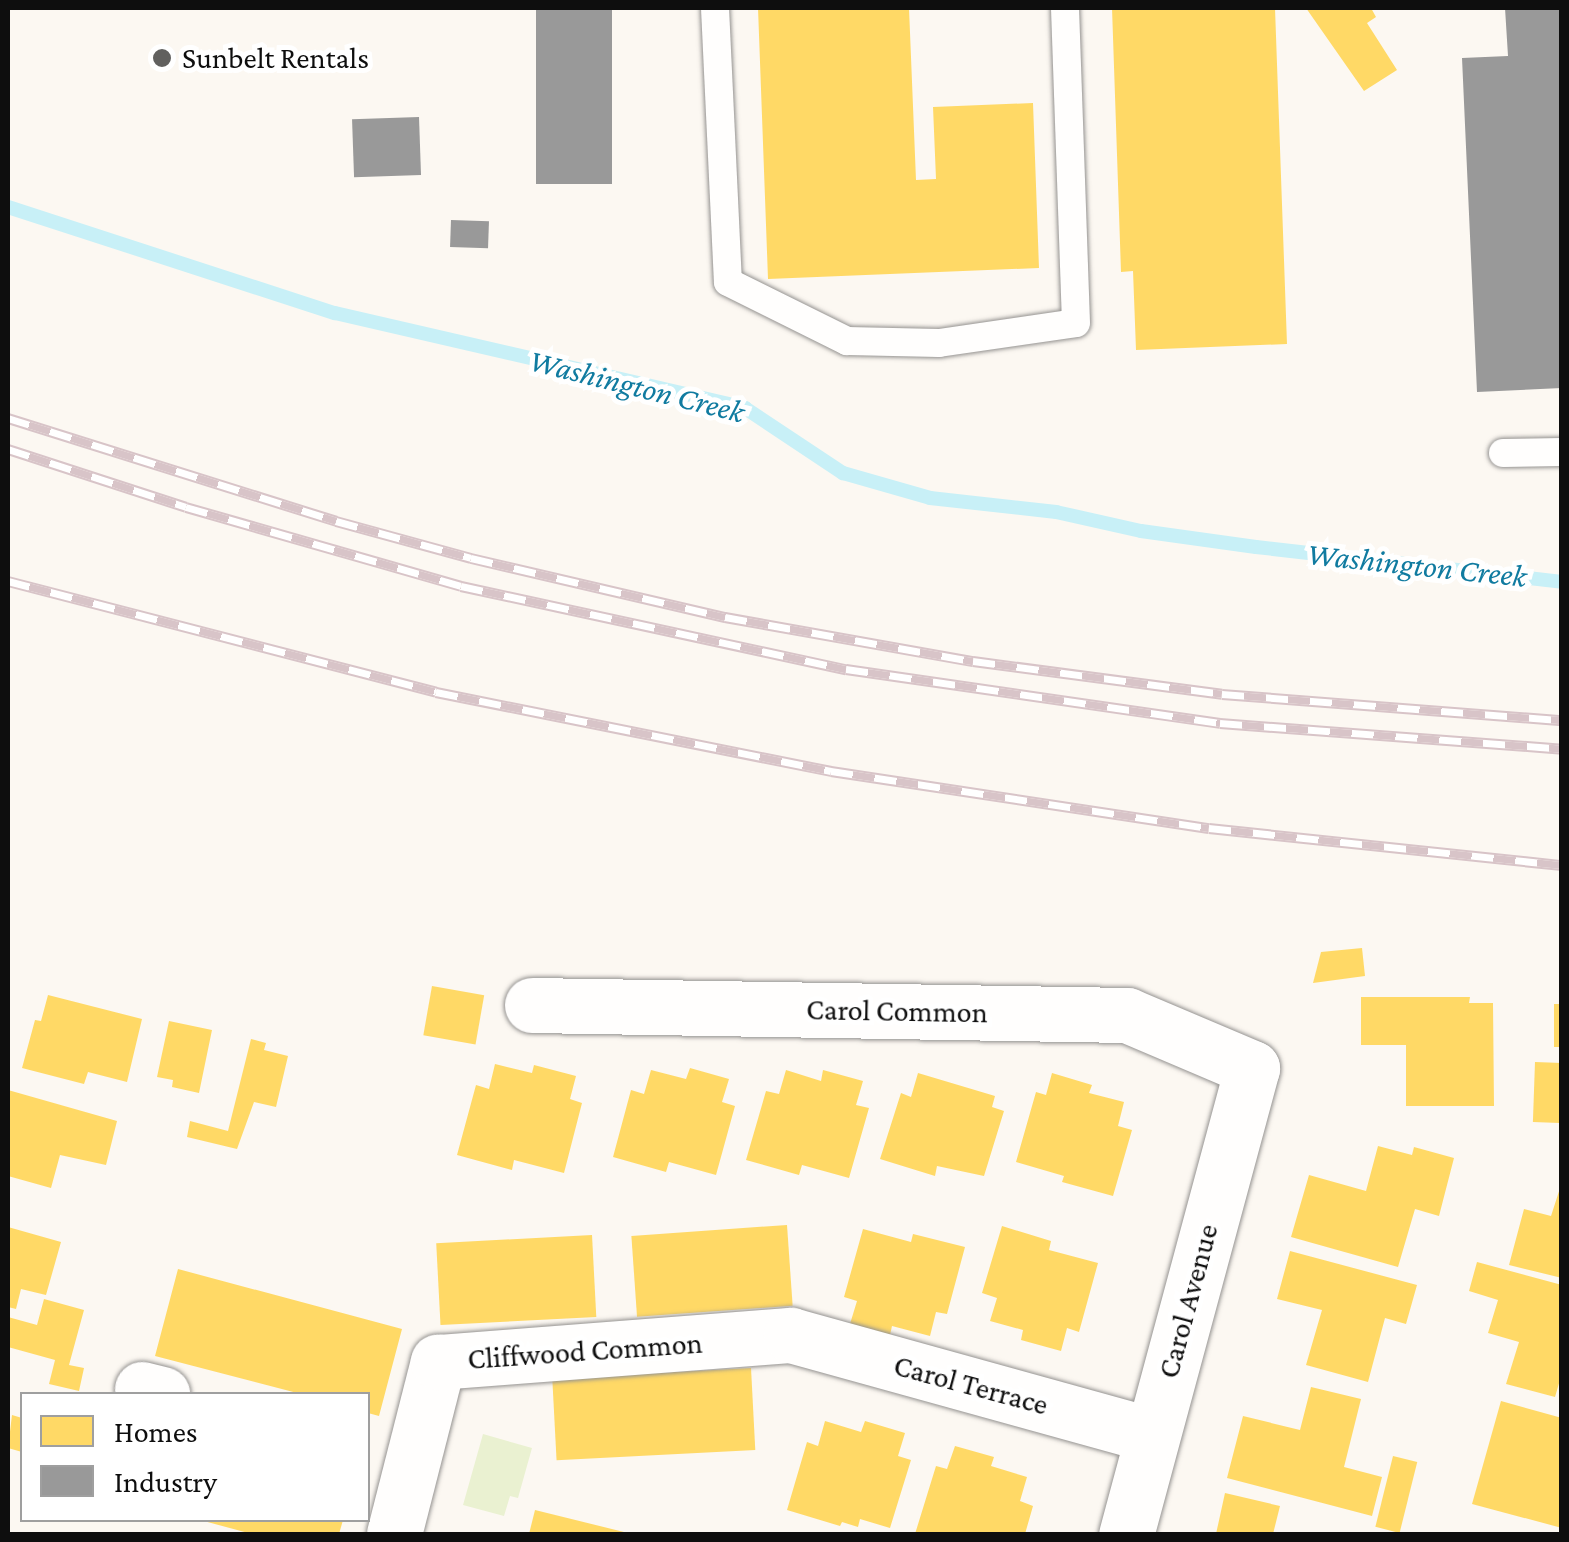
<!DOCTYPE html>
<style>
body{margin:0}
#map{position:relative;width:1569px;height:1542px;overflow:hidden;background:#fcf8f2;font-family:"Crimson Pro",serif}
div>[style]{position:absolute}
.green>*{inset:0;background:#eaf1d1}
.homes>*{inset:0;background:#ffd966;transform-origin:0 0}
.industry>*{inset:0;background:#999;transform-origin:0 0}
.stream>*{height:14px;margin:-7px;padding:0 7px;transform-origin:7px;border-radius:7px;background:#c8f0f7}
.roads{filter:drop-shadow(0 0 2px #959391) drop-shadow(0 0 2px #959391)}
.service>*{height:28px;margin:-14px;padding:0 14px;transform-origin:14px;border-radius:14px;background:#fffefd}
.minor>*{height:55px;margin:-27.5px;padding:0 27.5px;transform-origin:27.5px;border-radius:27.5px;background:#fffefd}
.rail>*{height:11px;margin-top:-5.5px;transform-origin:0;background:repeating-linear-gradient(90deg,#fff 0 22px,#d8c4c8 0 44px);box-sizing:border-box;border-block:2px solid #d8c4c8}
.dots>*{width:28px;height:28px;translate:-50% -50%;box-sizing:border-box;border:5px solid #fff;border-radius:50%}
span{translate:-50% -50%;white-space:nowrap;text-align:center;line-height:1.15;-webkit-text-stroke:10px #fff;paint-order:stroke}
.poi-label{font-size:30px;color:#0e0e0e}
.left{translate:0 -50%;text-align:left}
.street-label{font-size:30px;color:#0e0e0e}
.water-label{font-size:32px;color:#107ba0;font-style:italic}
.frame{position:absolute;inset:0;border:10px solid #0e0e0e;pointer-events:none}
.legend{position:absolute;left:20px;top:1392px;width:350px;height:130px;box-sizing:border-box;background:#fff;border:2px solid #9f9f9f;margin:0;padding:12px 18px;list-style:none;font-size:30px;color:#0e0e0e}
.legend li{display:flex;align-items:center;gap:20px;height:50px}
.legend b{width:50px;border:2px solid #9f9f9f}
</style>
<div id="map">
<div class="green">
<i style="clip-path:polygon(483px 1434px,532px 1448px,518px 1498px,510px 1496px,504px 1516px,463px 1505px)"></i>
</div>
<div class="homes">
<i style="clip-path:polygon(758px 8px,909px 8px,916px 180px,936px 179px,933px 107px,1033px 103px,1039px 268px,768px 279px)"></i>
<i style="clip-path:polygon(1112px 8px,1275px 8px,1287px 344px,1136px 350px,1133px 271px,1121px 272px)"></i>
<i style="clip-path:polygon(1306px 8px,1371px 8px,1376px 17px,1367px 23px,1397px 70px,1364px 91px)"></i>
<i style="clip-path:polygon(1362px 948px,1365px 976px,1313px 983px,1321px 952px)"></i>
<i style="left:432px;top:986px;width:53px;height:50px;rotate:10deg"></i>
<i style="clip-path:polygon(48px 995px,142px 1019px,127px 1082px,88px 1072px,84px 1084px,22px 1068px,35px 1020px,41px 1021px)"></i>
<i style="clip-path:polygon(1361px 997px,1470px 997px,1469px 1003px,1493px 1003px,1494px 1106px,1406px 1106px,1406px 1045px,1361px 1045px)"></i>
<i style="left:1554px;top:1004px;width:8px;height:43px"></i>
<i style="clip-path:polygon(169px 1021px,212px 1030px,199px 1093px,172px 1087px,173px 1080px,157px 1077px)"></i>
<i style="clip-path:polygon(251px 1039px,266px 1043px,264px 1050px,288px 1056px,276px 1107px,254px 1102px,237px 1149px,187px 1137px,190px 1121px,228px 1131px)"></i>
<i style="left:1535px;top:1062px;width:27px;height:60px;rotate:2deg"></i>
<i style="clip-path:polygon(495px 1064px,532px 1073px,534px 1065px,576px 1076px,570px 1099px,582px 1103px,564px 1173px,514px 1160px,512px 1170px,457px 1155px,476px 1085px,489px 1089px)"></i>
<i style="clip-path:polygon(690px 1068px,729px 1079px,722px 1102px,735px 1106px,716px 1175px,669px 1162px,666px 1172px,613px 1157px,631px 1090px,644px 1094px,651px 1070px,686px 1079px)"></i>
<i style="clip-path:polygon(786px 1070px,821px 1081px,823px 1070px,863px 1081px,856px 1105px,869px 1108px,849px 1178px,802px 1165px,799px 1175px,746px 1160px,766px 1091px,779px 1094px)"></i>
<i style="clip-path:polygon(918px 1073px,995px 1096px,992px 1107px,1004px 1111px,984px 1176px,937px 1166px,935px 1176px,880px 1159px,901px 1093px,911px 1097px)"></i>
<i style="clip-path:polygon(1052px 1073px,1092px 1085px,1089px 1093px,1124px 1102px,1118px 1126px,1132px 1130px,1113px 1196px,1062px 1182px,1064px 1176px,1016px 1162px,1036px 1092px,1046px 1095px)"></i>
<i style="clip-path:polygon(8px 1090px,117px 1121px,106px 1165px,60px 1155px,51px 1188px,8px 1176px)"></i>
<i style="clip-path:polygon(1378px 1146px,1412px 1155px,1414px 1147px,1454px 1158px,1439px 1216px,1415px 1209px,1398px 1267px,1291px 1237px,1309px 1175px,1366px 1191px)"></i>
<i style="clip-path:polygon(1562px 1182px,1562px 1278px,1509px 1265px,1524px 1209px,1551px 1216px)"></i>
<i style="left:787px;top:1225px;width:81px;height:156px;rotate:86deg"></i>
<i style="clip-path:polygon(1002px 1226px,1051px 1241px,1049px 1250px,1098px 1263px,1079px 1332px,1067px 1328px,1061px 1351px,1021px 1340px,1023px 1330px,990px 1321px,997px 1298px,982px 1293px)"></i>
<i style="clip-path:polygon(8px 1227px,61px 1242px,46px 1295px,21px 1289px,16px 1309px,8px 1307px)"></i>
<i style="clip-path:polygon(863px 1229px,911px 1242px,913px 1234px,965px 1247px,947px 1314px,936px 1312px,930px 1336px,892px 1326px,890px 1335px,850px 1324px,857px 1301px,844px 1297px)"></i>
<i style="left:592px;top:1235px;width:82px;height:156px;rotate:87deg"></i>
<i style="clip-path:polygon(1290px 1251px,1417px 1285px,1406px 1324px,1385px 1318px,1368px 1382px,1306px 1365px,1322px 1310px,1277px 1299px)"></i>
<i style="clip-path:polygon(1477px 1262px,1562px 1285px,1562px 1373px,1555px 1397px,1506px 1384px,1519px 1342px,1488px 1333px,1498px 1300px,1469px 1291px)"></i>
<i style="clip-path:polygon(178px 1269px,402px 1329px,379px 1416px,368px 1413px,368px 1394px,301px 1394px,155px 1356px)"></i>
<i style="clip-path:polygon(44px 1299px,84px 1310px,69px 1365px,84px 1368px,79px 1391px,49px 1384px,55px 1360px,8px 1347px,8px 1317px,37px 1325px)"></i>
<i style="left:751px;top:1368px;width:82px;height:199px;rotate:87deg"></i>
<i style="clip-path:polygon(1311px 1387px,1361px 1399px,1344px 1467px,1382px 1477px,1372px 1516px,1227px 1478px,1243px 1416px,1300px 1430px)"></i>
<i style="clip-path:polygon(1501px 1401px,1562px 1418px,1562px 1528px,1472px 1504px)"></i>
<i style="clip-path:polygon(12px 1415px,22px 1418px,22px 1452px,8px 1448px)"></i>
<i style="clip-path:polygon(825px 1421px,861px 1432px,865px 1421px,905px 1433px,898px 1456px,911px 1460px,890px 1528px,860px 1519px,858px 1527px,842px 1522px,840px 1526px,787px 1510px,807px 1442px,818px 1446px)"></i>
<i style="clip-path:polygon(955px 1446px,994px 1457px,991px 1466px,1027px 1477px,1020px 1501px,1033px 1506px,1025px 1534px,915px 1534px,936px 1466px,947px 1469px)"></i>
<i style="left:1393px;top:1456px;width:25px;height:73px;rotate:14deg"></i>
<i style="clip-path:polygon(1225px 1493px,1280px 1506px,1273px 1534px,1216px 1534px)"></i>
<i style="clip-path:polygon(535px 1510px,628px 1533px,628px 1534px,529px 1534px)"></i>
<i style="clip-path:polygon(200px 1520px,343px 1520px,339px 1534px,252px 1534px)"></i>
</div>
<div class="industry">
<i style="left:536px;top:8px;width:76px;height:176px"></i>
<i style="clip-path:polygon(1505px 8px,1562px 8px,1562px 388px,1477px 392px,1462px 58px,1508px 56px)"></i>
<i style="left:419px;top:117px;width:58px;height:67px;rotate:88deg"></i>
<i style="left:451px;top:220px;width:38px;height:27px;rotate:2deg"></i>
</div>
<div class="stream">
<i style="left:8px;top:207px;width:344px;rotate:18deg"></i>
<i style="left:335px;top:313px;width:421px;rotate:13deg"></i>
<i style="left:745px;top:408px;width:118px;rotate:33.6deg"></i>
<i style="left:843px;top:473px;width:91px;rotate:16deg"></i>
<i style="left:930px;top:498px;width:127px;rotate:6.3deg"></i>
<i style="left:1056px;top:512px;width:87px;rotate:12.6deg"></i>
<i style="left:1141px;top:531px;width:116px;rotate:7.9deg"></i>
<i style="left:1256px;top:547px;width:308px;rotate:6.5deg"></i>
</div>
<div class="roads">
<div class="service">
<i style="left:715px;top:8px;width:274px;rotate:87.3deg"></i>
<i style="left:728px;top:282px;width:133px;rotate:26.4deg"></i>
<i style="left:847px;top:341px;width:92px;rotate:1.2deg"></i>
<i style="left:939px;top:343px;width:138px;rotate:-8.3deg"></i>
<i style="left:1076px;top:323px;width:315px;rotate:-92deg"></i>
<i style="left:1503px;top:453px;width:59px;rotate:-1deg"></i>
</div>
<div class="minor">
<i style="left:532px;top:1005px;width:595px;rotate:0.96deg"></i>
<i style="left:1127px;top:1015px;width:136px;rotate:23deg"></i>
<i style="left:1252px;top:1068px;width:483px;rotate:105.1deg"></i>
<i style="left:142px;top:1389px;width:21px;rotate:14deg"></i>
<i style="left:394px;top:1534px;width:178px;rotate:-75.7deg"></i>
<i style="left:438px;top:1362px;width:354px;rotate:-4.4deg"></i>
<i style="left:791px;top:1335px;width:374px;rotate:15.5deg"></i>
</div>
</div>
<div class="rail">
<i style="left:8px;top:418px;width:344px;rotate:17.4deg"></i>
<i style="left:336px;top:521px;width:140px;rotate:15.3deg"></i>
<i style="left:471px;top:558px;width:261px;rotate:13.1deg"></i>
<i style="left:725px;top:617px;width:252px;rotate:10.1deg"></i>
<i style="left:973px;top:661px;width:251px;rotate:7.5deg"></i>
<i style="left:1222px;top:694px;width:341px;rotate:4.4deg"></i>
<i style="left:8px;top:449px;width:187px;rotate:18deg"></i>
<i style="left:186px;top:507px;width:286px;rotate:16deg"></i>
<i style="left:461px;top:586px;width:394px;rotate:12.2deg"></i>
<i style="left:846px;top:669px;width:378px;rotate:8.2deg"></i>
<i style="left:1220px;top:723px;width:343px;rotate:4.3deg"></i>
<i style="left:8px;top:581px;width:442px;rotate:14.5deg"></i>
<i style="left:436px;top:692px;width:403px;rotate:11.3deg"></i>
<i style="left:831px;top:771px;width:382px;rotate:8.6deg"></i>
<i style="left:1209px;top:828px;width:355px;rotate:6deg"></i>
</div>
<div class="dots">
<i style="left:162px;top:58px;background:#61605e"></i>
</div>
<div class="poi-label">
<span class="left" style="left:182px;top:58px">Sunbelt Rentals</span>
</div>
<div class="street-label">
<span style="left:897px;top:1011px;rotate:1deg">Carol Common</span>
<span style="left:1188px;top:1301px;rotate:-75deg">Carol Avenue</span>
<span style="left:585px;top:1351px;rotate:-4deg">Cliffwood Common</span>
<span style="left:971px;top:1385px;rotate:15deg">Carol Terrace</span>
</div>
<div class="water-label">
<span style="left:637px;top:386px;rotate:14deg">Washington Creek</span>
<span style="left:1417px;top:565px;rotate:6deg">Washington Creek</span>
</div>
<div class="frame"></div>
<ul class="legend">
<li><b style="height:28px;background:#ffd966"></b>Homes</li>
<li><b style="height:28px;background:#999"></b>Industry</li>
</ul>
</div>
